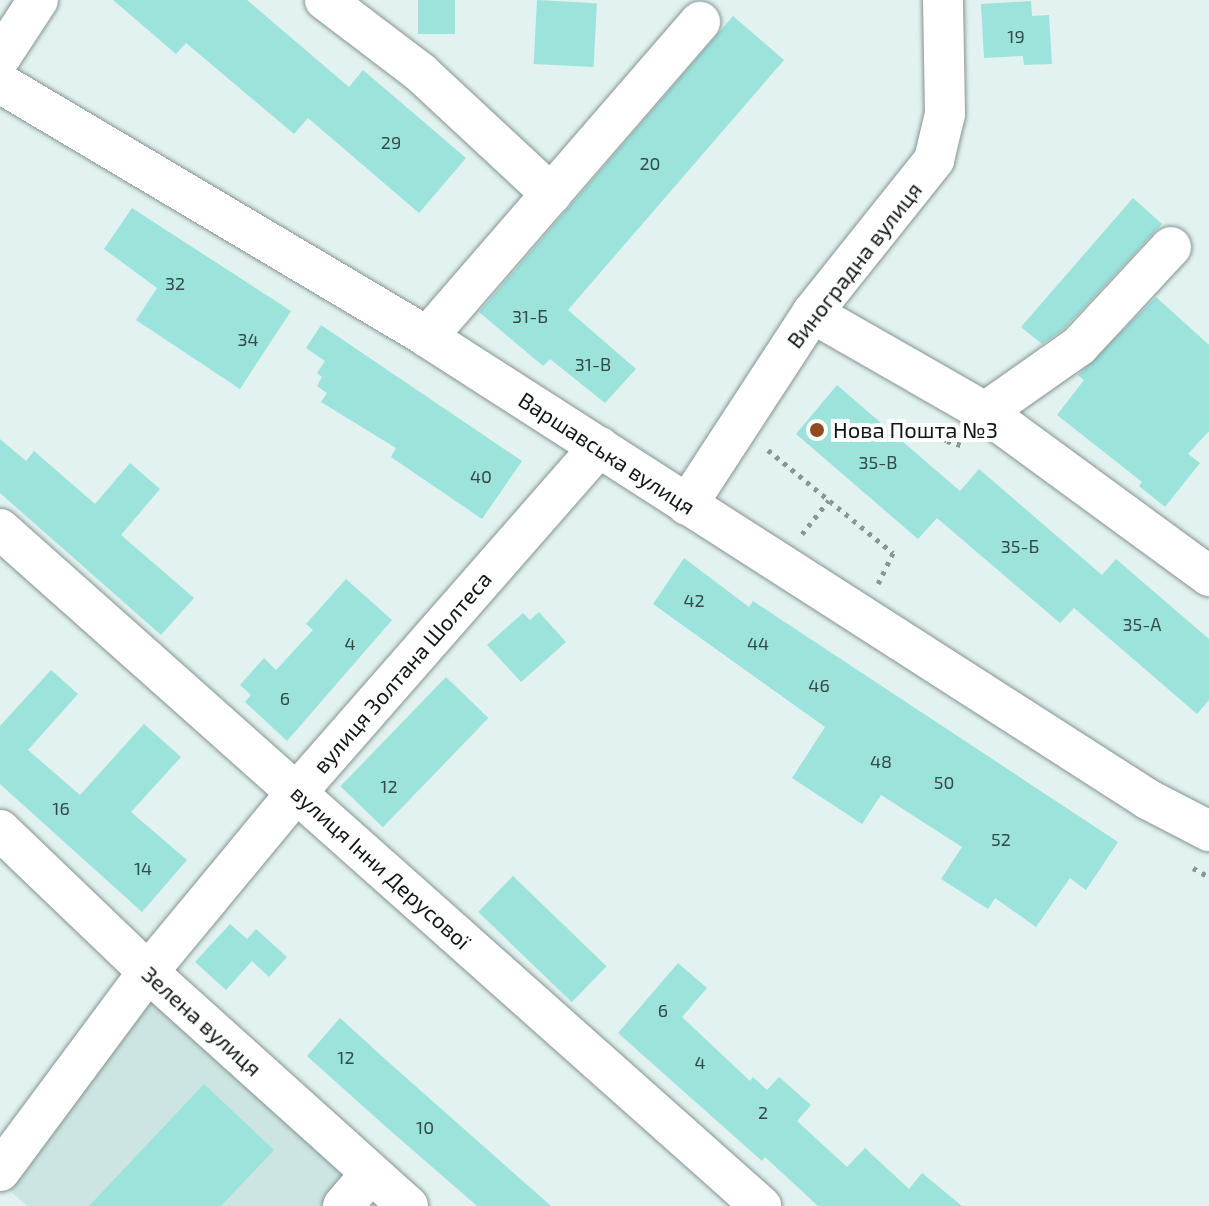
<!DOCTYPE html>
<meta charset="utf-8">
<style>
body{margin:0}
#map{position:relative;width:1209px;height:1206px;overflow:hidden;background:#e2f2f0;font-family:"Exo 2",sans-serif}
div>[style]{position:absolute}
.built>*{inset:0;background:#cce5e2}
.building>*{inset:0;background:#9ce3dc;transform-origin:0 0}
.path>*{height:5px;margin-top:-2.5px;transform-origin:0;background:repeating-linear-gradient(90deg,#8a9694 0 4px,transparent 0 10px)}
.roads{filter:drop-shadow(0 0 2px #859492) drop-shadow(0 0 2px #859492)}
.minor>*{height:40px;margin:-20px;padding:0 20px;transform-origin:20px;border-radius:20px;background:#fff}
.dots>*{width:22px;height:22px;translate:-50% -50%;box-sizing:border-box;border:4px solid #fff;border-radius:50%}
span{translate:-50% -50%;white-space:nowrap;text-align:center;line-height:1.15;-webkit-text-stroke:8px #fff;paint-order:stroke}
.number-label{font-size:18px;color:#344a48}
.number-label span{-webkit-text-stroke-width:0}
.street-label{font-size:22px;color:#111716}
.poi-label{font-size:22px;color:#111716}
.left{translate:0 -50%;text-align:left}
</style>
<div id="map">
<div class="built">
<i style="clip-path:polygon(148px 972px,371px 1173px,343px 1206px,27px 1206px,0 1182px)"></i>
</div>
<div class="building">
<i style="clip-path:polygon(113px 0,247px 0,349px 87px,363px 70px,466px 158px,419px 213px,308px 118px,294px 134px,186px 43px,176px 54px)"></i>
<i style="left:418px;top:0;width:37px;height:34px"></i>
<i style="left:537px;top:0;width:60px;height:64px;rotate:3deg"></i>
<i style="clip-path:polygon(1031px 1px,1032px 16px,1049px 15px,1052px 64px,1024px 65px,1023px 56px,984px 58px,981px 4px)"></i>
<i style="clip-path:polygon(733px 16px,784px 60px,568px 310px,636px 369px,605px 403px,550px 359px,543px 366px,479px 312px)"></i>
<i style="clip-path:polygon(1133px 198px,1162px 224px,1064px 329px,1042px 344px,1021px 327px)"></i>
<i style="clip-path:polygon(132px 208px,291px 311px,240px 389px,136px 320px,157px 288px,104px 249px)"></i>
<i style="clip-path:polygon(1156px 297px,1209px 345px,1209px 431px,1188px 454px,1200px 463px,1165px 507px,1139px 486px,1142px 482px,1057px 415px,1084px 380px,1078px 375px)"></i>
<i style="clip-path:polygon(321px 325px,522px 461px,482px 519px,391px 457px,396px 448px,321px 402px,327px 393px,317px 386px,322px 377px,317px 373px,325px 361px,306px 348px)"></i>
<i style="clip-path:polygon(837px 385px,960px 491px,979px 469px,1102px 575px,1116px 559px,1209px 639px,1209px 700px,1197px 714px,1074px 608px,1060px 623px,937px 518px,918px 539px,796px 434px)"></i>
<i style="clip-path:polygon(0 439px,26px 461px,34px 451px,95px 504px,130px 463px,160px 489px,121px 535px,194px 598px,161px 635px,0 493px)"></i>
<i style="clip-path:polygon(684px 558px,749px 607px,753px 601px,1118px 842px,1086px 890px,1070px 878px,1036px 927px,995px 898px,988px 909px,941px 879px,962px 847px,881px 795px,862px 824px,792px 778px,825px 727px,653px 604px)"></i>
<i style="clip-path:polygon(346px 579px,392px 620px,287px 741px,245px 702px,251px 695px,240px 685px,264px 658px,276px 670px,313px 630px,306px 624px)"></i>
<i style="clip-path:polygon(539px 612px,566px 642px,521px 682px,487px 645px,523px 613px,530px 620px)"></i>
<i style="clip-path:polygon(51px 670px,78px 694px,28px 750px,80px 795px,144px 724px,181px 757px,131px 812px,187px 860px,142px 912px,0 784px,0 726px)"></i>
<i style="left:446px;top:677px;width:59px;height:152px;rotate:44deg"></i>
<i style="left:513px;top:876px;width:130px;height:50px;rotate:44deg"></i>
<i style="clip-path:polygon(230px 924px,247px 939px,256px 929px,287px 957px,269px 977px,252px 961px,226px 990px,195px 962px)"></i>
<i style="clip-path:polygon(678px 963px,707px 988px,682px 1017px,750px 1081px,753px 1077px,767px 1090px,779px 1077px,811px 1105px,797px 1121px,847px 1167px,865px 1148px,909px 1189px,922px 1173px,962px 1206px,818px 1206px,765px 1157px,762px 1161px,618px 1033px)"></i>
<i style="clip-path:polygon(340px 1018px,385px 1059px,551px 1206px,477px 1206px,385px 1126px,307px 1056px)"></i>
<i style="clip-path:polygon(204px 1084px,274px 1150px,221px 1206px,89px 1206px)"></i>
</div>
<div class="path">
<i style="left:929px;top:426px;width:23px;rotate:40deg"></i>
<i style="left:947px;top:441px;width:19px;rotate:16deg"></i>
<i style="left:768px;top:450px;width:162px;rotate:39.5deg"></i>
<i style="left:893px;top:553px;width:34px;rotate:116deg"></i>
<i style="left:802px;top:534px;width:43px;rotate:-51.5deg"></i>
<i style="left:1193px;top:868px;width:18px;rotate:29deg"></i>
</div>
<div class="roads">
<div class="minor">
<i style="left:325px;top:0;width:121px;rotate:37.2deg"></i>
<i style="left:421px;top:73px;width:178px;rotate:42.9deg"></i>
<i style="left:0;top:58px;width:69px;rotate:-56.8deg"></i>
<i style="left:0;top:83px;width:497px;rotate:30.7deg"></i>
<i style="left:427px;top:337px;width:858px;rotate:32.67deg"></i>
<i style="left:1149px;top:800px;width:68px;rotate:27.3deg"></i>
<i style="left:812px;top:313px;width:199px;rotate:29.8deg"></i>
<i style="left:985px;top:412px;width:278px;rotate:36.2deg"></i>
<i style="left:427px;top:337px;width:417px;rotate:-49.1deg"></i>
<i style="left:985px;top:412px;width:115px;rotate:-35.1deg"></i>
<i style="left:1079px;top:346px;width:135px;rotate:-47.1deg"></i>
<i style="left:687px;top:505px;width:229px;rotate:-56.9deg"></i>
<i style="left:812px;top:313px;width:196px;rotate:-51.4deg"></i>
<i style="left:934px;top:160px;width:47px;rotate:-76.6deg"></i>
<i style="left:945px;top:114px;width:114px;rotate:-91deg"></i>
<i style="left:0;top:529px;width:1019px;rotate:41.66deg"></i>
<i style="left:0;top:830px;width:205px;rotate:43.8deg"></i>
<i style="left:148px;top:972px;width:350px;rotate:42deg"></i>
<i style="left:0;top:1171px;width:248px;rotate:-53.4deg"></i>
<i style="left:148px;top:972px;width:234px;rotate:-50.4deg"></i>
<i style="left:297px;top:792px;width:459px;rotate:-48.8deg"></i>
<i style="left:343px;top:1206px;width:43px;rotate:-49.7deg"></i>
</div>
</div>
<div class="dots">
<i style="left:817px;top:430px;background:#8f4b1e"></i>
</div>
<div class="number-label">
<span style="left:1016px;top:36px">19</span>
<span style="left:391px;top:142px">29</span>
<span style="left:650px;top:163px">20</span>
<span style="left:175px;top:283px">32</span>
<span style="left:530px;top:316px">31-Б</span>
<span style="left:248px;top:339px">34</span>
<span style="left:593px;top:364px">31-В</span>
<span style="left:878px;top:462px">35-В</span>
<span style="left:481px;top:476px">40</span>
<span style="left:1020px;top:546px">35-Б</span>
<span style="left:694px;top:600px">42</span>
<span style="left:1142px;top:624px">35-А</span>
<span style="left:350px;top:643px">4</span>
<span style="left:758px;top:643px">44</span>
<span style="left:819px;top:685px">46</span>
<span style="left:285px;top:698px">6</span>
<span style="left:881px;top:761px">48</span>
<span style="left:944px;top:782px">50</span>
<span style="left:389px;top:786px">12</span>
<span style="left:61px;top:808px">16</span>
<span style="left:1001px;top:839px">52</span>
<span style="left:143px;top:868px">14</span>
<span style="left:663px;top:1010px">6</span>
<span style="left:346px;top:1057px">12</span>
<span style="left:700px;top:1062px">4</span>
<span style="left:763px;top:1112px">2</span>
<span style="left:425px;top:1127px">10</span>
</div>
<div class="street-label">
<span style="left:854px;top:265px;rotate:-52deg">Виноградна вулиця</span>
<span style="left:607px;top:453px;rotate:33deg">Варшавська вулиця</span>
<span style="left:402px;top:672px;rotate:-49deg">вулиця Золтана Шолтеса</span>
<span style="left:381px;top:867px;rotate:42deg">вулиця Інни Дерусової</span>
<span style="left:202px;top:1021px;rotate:42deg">Зелена вулиця</span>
</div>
<div class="poi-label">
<span class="left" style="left:833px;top:430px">Нова Пошта №3</span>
</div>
</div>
